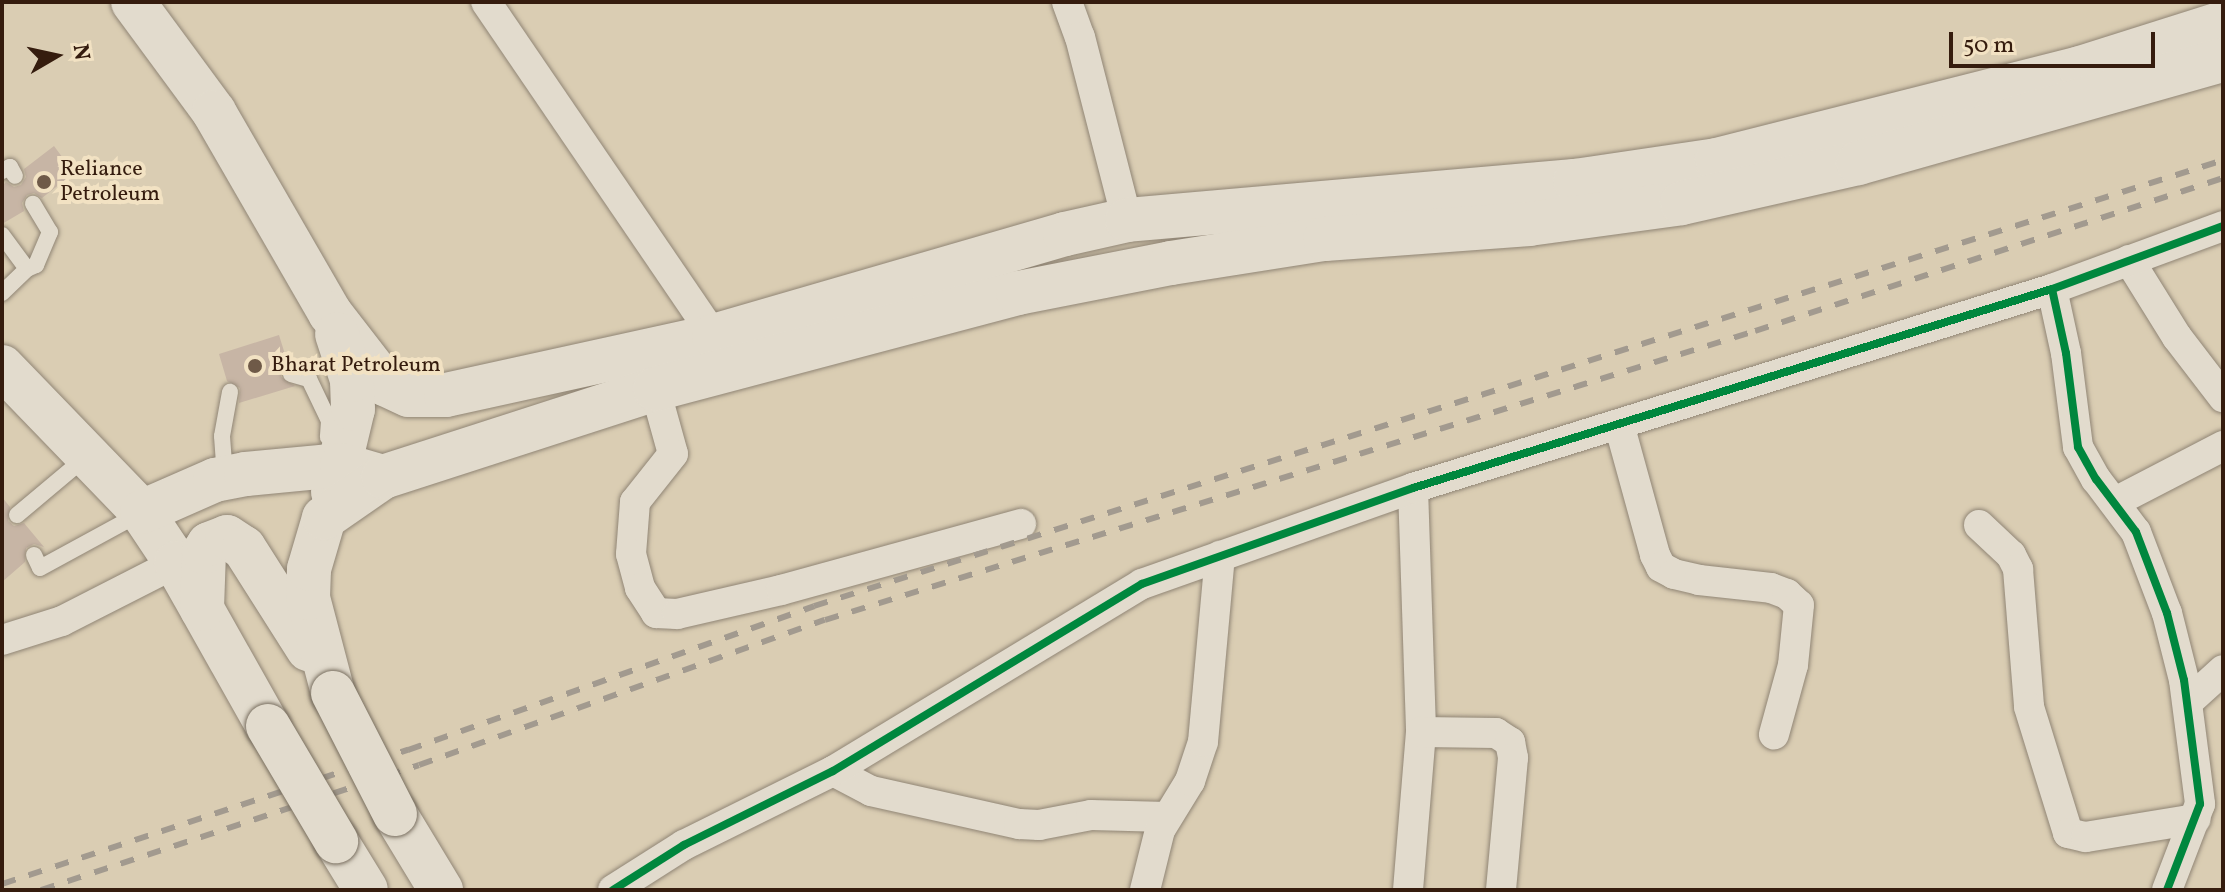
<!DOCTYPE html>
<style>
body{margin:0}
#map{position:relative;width:2225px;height:892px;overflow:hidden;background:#dacdb3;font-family:Vollkorn,serif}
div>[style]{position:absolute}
.building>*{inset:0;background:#c7b5a5}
.roads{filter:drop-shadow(0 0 2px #908575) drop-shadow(0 0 2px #908575)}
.lane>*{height:16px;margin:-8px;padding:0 8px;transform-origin:8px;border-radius:8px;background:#e2dbcd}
.street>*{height:30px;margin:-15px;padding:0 15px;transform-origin:15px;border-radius:15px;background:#e2dbcd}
.secondary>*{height:44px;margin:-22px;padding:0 22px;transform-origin:22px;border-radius:22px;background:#e2dbcd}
.rail>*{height:6px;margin-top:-3px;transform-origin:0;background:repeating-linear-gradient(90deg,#a29a8f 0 14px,transparent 0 28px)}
.bridges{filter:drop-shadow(0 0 2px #786e5f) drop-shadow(0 0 2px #786e5f)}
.secondary-bridge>*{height:44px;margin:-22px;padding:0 22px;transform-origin:22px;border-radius:22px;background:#e2dbcd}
.cycleway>*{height:8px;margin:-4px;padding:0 4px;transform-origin:4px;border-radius:4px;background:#00873e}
.dots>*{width:22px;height:22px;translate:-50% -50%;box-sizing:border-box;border:4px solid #f2e2c3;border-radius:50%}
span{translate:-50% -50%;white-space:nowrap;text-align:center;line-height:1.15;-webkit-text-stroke:8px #f2e2c3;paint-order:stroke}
.poi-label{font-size:22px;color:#351c0e}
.left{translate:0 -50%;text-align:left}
.frame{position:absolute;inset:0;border:4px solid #351c0e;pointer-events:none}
.north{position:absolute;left:16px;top:16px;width:80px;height:80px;-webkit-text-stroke:6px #f2e2c3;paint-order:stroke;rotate:81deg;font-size:22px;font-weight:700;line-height:32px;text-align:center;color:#351c0e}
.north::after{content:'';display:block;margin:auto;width:28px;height:36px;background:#351c0e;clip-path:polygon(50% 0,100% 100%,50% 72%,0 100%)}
.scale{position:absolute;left:1949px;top:32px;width:206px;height:36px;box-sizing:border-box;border:4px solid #351c0e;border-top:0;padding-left:10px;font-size:24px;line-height:28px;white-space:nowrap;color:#351c0e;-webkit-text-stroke:6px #f2e2c3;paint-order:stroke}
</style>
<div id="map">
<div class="building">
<i style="clip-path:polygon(54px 146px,74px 173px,42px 198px,34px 193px,27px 195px,22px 203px,24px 211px,2px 224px,2px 186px,6px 182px,14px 187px,21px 185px,26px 177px,24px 169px)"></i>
<i style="clip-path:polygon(279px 335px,288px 364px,281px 370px,281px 377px,295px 386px,239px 403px,240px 388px,227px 381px,219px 354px)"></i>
<i style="clip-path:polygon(2px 497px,10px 507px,8px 521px,14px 526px,24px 523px,44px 547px,34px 544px,26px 548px,25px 562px,2px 582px)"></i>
</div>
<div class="roads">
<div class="lane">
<i style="left:2px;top:171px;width:9px;rotate:-27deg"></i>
<i style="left:10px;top:167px;width:10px;rotate:61deg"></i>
<i style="left:2px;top:235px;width:42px;rotate:53.7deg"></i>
<i style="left:2px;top:293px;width:35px;rotate:-44deg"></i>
<i style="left:27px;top:269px;width:10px;rotate:-24deg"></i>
<i style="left:36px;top:265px;width:36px;rotate:-67deg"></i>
<i style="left:50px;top:232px;width:33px;rotate:-121deg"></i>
<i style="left:291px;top:374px;width:19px;rotate:16deg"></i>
<i style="left:309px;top:379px;width:47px;rotate:64.5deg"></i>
<i style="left:329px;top:421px;width:16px;rotate:94deg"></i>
<i style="left:225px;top:477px;width:41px;rotate:-94.2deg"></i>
<i style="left:222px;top:436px;width:45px;rotate:-79.7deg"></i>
<i style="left:17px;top:515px;width:90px;rotate:-40deg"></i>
<i style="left:34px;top:555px;width:14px;rotate:65deg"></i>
<i style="left:40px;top:568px;width:115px;rotate:-28.6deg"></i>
</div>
<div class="street">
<i style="left:486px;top:2px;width:404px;rotate:55.7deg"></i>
<i style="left:1067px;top:2px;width:37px;rotate:70deg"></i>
<i style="left:1080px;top:37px;width:189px;rotate:75.6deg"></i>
<i style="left:2129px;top:260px;width:91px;rotate:58.1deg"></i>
<i style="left:2177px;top:337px;width:76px;rotate:52.5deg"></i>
<i style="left:2052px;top:289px;width:66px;rotate:77.7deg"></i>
<i style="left:2066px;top:353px;width:95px;rotate:82.7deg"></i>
<i style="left:2078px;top:447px;width:37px;rotate:61deg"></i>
<i style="left:2096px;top:479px;width:66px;rotate:53deg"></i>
<i style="left:2136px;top:532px;width:87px;rotate:69.1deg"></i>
<i style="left:2167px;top:613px;width:69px;rotate:75.8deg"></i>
<i style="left:2184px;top:680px;width:125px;rotate:82.6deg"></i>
<i style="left:2200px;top:804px;width:92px;rotate:111deg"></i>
<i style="left:655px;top:389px;width:67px;rotate:74.5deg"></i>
<i style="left:673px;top:454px;width:61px;rotate:128.4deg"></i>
<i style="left:635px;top:502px;width:52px;rotate:94.4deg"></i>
<i style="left:631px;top:554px;width:35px;rotate:75deg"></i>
<i style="left:640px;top:588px;width:30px;rotate:57deg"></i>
<i style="left:656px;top:613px;width:21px;rotate:3deg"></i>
<i style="left:677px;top:614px;width:107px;rotate:-13deg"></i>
<i style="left:781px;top:590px;width:249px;rotate:-15.4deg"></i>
<i style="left:1619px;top:424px;width:136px;rotate:74.6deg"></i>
<i style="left:1655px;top:555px;width:13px;rotate:63deg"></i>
<i style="left:1661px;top:567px;width:15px;rotate:28deg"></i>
<i style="left:1674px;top:574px;width:26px;rotate:13deg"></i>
<i style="left:1699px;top:580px;width:72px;rotate:6.3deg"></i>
<i style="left:1771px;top:588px;width:17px;rotate:21deg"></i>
<i style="left:1787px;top:594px;width:16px;rotate:43deg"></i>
<i style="left:1799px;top:605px;width:60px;rotate:95.7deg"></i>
<i style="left:1793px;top:665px;width:72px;rotate:105.4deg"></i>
<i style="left:1413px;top:488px;width:244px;rotate:88.1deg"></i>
<i style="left:2115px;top:502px;width:122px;rotate:-27.4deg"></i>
<i style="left:1979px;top:525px;width:44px;rotate:43.2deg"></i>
<i style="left:2011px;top:555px;width:16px;rotate:63deg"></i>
<i style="left:2018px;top:569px;width:138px;rotate:85.4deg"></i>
<i style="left:2029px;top:707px;width:132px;rotate:72.8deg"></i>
<i style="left:2068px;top:833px;width:18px;rotate:13deg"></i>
<i style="left:2086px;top:837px;width:111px;rotate:-9.3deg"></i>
<i style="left:2px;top:640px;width:63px;rotate:-17.6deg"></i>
<i style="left:62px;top:621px;width:128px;rotate:-27deg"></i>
<i style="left:2188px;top:702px;width:47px;rotate:-42.4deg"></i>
<i style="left:833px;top:771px;width:43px;rotate:27.8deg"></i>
<i style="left:871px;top:791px;width:152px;rotate:12.6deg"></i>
<i style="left:1019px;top:824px;width:20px;rotate:3deg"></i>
<i style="left:1039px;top:825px;width:53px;rotate:-10.9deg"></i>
<i style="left:1091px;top:815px;width:76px;rotate:1.5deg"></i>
<i style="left:613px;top:890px;width:84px;rotate:-32.4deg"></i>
<i style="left:684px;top:845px;width:166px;rotate:-26.4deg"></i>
<i style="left:833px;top:771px;width:361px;rotate:-31.2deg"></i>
<i style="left:1142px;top:584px;width:288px;rotate:-19.5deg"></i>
<i style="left:1413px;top:488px;width:669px;rotate:-17.3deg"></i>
<i style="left:2052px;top:289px;width:182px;rotate:-20.2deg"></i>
<i style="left:1145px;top:890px;width:62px;rotate:-76deg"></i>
<i style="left:1160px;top:830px;width:57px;rotate:-58.5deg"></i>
<i style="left:1190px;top:781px;width:41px;rotate:-71.6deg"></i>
<i style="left:1203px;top:742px;width:187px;rotate:-84.8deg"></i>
<i style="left:1408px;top:890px;width:159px;rotate:-85.3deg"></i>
<i style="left:1421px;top:732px;width:75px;rotate:0.8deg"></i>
<i style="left:1496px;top:733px;width:17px;rotate:33deg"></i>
<i style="left:1510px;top:742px;width:16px;rotate:79deg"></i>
<i style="left:1513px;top:758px;width:133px;rotate:95.2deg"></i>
</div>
<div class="secondary">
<i style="left:133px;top:2px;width:137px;rotate:53.6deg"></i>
<i style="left:214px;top:112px;width:232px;rotate:60deg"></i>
<i style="left:330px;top:313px;width:90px;rotate:52.2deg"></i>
<i style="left:385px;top:384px;width:26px;rotate:25deg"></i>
<i style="left:409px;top:395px;width:37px"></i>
<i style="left:446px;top:395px;width:274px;rotate:-12.4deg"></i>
<i style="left:714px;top:336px;width:366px;rotate:-16.2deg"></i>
<i style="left:1065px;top:234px;width:64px;rotate:-12.7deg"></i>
<i style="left:1127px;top:220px;width:450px;rotate:-5deg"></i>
<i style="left:1575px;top:181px;width:144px;rotate:-8.4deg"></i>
<i style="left:1717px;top:160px;width:374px;rotate:-14.2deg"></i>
<i style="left:2080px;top:68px;width:150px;rotate:-17.5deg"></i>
<i style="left:2px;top:367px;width:202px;rotate:46deg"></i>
<i style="left:142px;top:512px;width:61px;rotate:56.3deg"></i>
<i style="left:176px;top:563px;width:187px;rotate:60.6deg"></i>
<i style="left:333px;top:492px;width:85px;rotate:-76.5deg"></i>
<i style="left:353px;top:409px;width:29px;rotate:-92deg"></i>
<i style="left:352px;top:380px;width:48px;rotate:-108.1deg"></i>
<i style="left:142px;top:512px;width:80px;rotate:-23.7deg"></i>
<i style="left:215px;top:480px;width:32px;rotate:-11deg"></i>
<i style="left:246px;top:474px;width:96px;rotate:-5.4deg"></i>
<i style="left:342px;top:465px;width:43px;rotate:16.3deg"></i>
<i style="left:202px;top:609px;width:57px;rotate:-88deg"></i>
<i style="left:204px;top:552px;width:9px;rotate:-58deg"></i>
<i style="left:209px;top:544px;width:19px;rotate:-21deg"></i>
<i style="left:227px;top:537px;width:20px;rotate:33deg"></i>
<i style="left:244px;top:548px;width:120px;rotate:57.6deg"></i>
<i style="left:333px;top:693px;width:98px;rotate:-104.7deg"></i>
<i style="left:308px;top:598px;width:29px;rotate:-88deg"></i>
<i style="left:309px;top:569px;width:53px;rotate:-73.6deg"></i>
<i style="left:324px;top:518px;width:72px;rotate:-34.8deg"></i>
<i style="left:383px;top:477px;width:286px;rotate:-17.9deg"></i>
<i style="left:655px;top:389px;width:375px;rotate:-14.8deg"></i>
<i style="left:1018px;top:293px;width:156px;rotate:-11.1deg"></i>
<i style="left:1171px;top:263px;width:156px;rotate:-8.9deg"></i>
<i style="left:1325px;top:239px;width:205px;rotate:-4.2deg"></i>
<i style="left:1529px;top:224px;width:154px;rotate:-7.8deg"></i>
<i style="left:1682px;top:203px;width:180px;rotate:-12.8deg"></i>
<i style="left:1858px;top:163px;width:379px;rotate:-15.8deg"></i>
<i style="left:395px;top:814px;width:89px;rotate:58.8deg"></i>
<i style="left:336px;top:841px;width:57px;rotate:58.5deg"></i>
</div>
</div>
<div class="rail">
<i style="left:2px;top:884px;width:428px;rotate:-18.3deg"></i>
<i style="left:408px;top:750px;width:431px;rotate:-19.5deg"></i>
<i style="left:814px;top:606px;width:1478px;rotate:-17.56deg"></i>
<i style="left:41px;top:890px;width:398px;rotate:-18.3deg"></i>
<i style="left:419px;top:765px;width:431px;rotate:-19.7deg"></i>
<i style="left:825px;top:620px;width:974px;rotate:-17.26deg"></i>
<i style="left:1755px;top:331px;width:492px;rotate:-18.1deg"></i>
</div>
<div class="bridges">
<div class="secondary-bridge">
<i style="left:333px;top:693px;width:136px;rotate:62.9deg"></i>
<i style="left:268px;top:726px;width:134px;rotate:59.4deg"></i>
</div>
</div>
<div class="cycleway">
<i style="left:2052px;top:289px;width:66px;rotate:77.7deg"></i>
<i style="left:2066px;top:353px;width:95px;rotate:82.7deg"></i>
<i style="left:2078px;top:447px;width:37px;rotate:61deg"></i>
<i style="left:2096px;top:479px;width:66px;rotate:53deg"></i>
<i style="left:2136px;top:532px;width:87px;rotate:69.1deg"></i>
<i style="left:2167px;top:613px;width:69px;rotate:75.8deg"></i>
<i style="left:2184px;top:680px;width:125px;rotate:82.6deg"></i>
<i style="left:2200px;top:804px;width:92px;rotate:111deg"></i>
<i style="left:613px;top:890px;width:84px;rotate:-32.4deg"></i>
<i style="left:684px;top:845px;width:166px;rotate:-26.4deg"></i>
<i style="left:833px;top:771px;width:361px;rotate:-31.2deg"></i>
<i style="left:1142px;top:584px;width:288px;rotate:-19.5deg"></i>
<i style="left:1413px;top:488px;width:669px;rotate:-17.3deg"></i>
<i style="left:2052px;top:289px;width:182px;rotate:-20.2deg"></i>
</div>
<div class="dots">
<i style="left:44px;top:182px;background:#6f5a48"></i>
<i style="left:255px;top:366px;background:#6f5a48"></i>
</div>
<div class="poi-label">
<span class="left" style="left:60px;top:182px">Reliance<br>Petroleum</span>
<span class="left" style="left:271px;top:366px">Bharat Petroleum</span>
</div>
<div class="frame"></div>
<div class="north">N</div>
<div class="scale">50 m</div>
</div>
